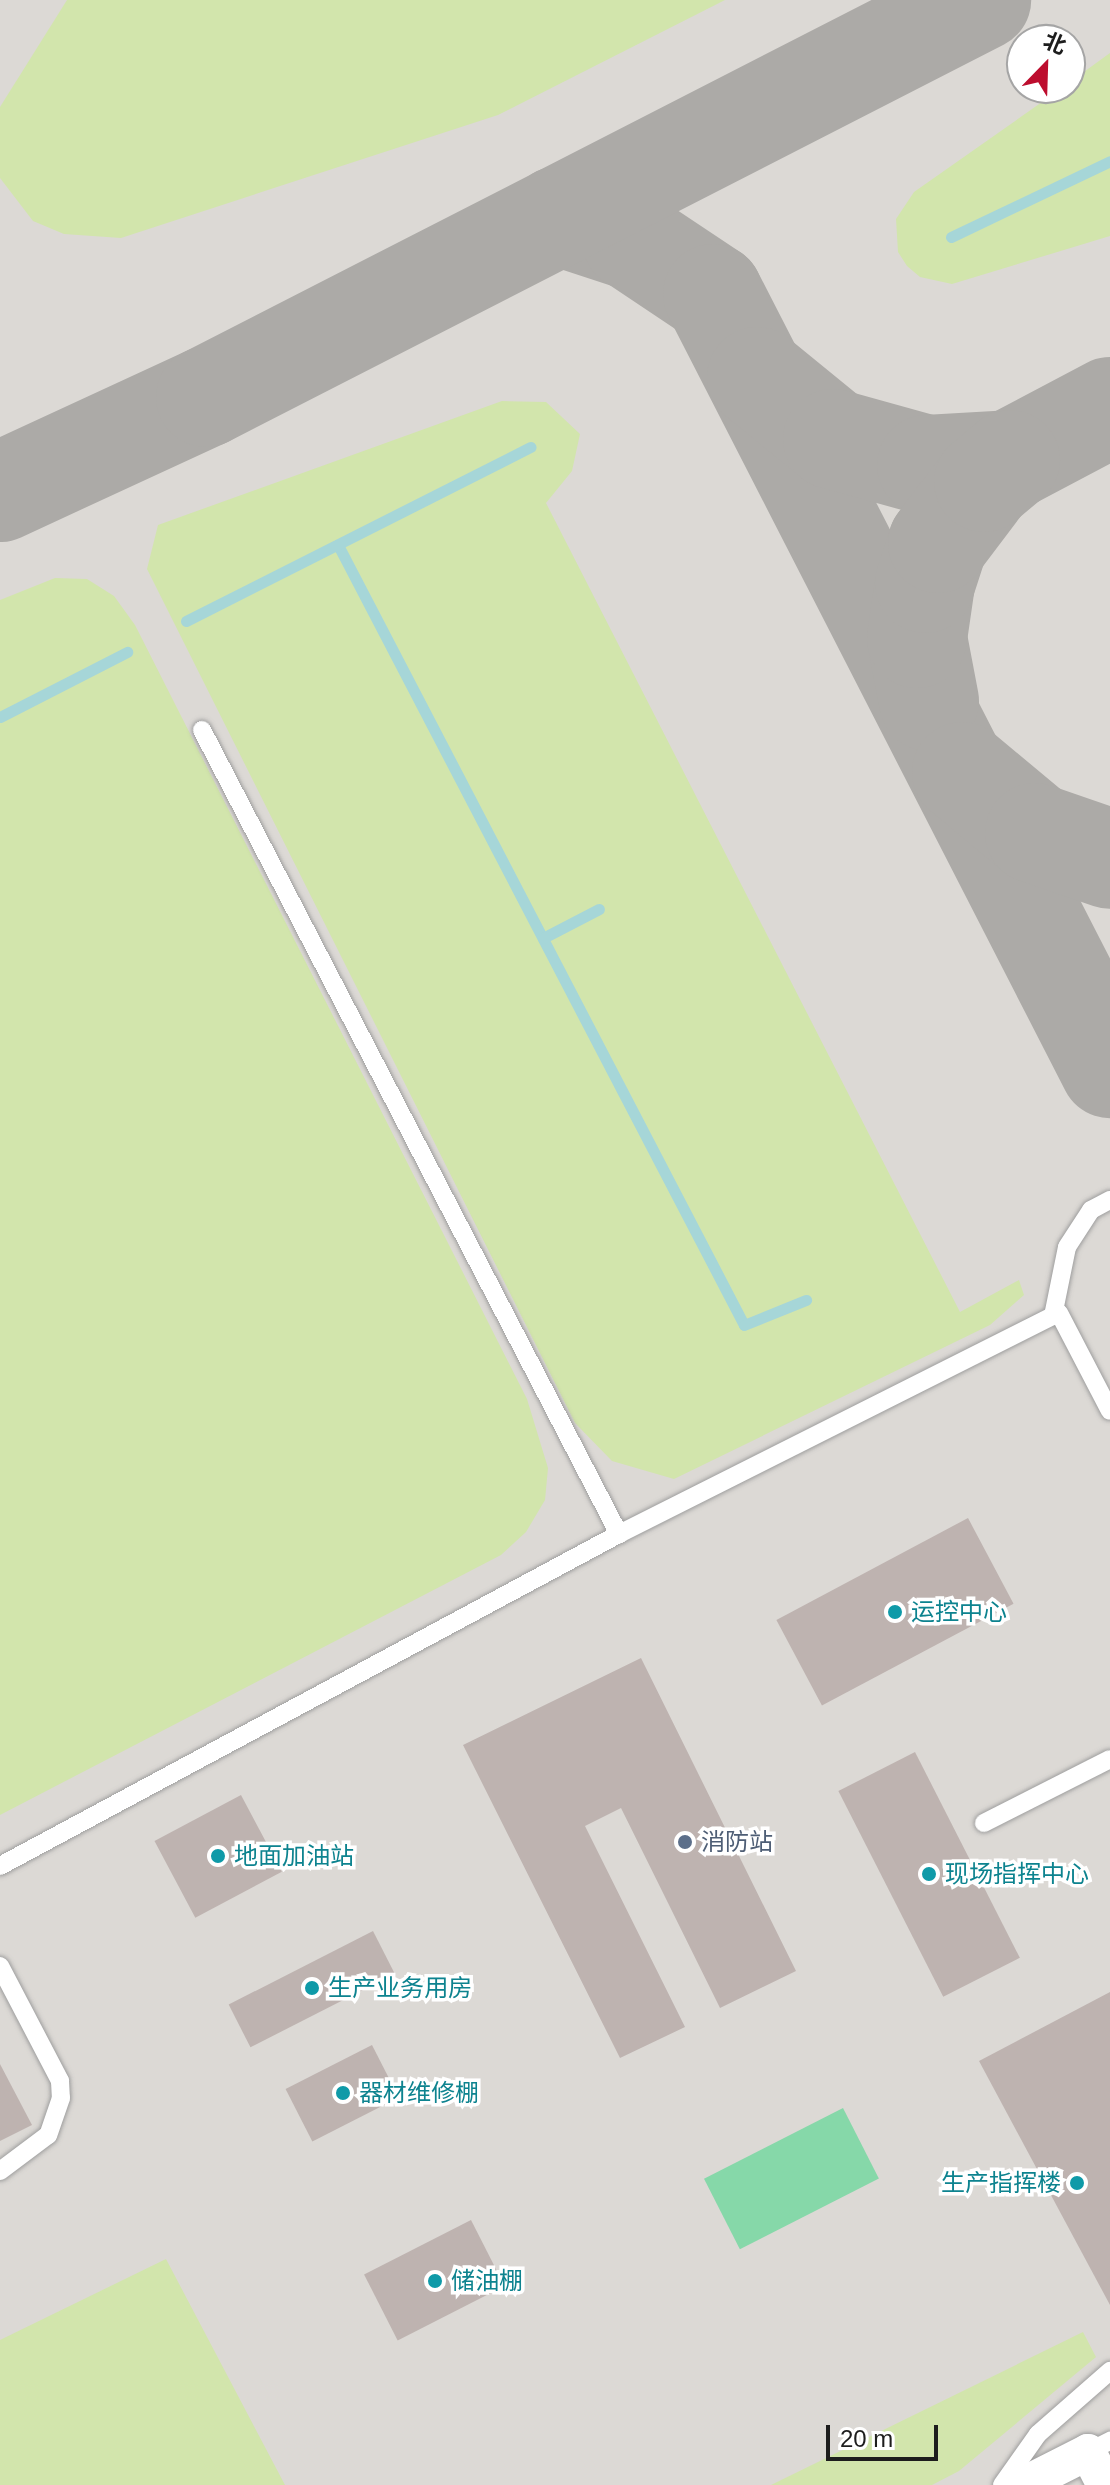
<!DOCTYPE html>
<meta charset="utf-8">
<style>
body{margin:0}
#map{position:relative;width:1110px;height:2485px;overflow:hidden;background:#ede8e3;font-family:Arial,"Noto Sans SC",sans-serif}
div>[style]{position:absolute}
.airport>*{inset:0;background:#dcd9d5}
.grass>*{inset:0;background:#d2e5ac}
.pitch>*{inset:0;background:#86d8a9;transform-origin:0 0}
.stream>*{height:11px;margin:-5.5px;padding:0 5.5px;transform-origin:5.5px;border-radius:5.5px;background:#a6d6d8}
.taxiway>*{height:100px;margin:-50px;padding:0 50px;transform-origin:50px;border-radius:50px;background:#acaaa7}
.building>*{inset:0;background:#beb3b0;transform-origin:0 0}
.roads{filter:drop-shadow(0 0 2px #9e9e9e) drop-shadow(0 0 2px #9e9e9e)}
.service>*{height:18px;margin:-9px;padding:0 9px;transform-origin:9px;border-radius:9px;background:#fff}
.minor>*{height:36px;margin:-18px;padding:0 18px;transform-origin:18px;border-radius:18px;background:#fff}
.dots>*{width:22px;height:22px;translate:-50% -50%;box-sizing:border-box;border:4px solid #fff;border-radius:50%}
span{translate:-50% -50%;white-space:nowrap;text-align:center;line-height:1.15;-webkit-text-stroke:7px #fff;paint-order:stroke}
.culture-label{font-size:24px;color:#0d838f}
.left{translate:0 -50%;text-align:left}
.right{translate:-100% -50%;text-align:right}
.service-label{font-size:24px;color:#4e5e75}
.north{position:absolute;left:1006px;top:24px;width:80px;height:80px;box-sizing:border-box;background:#fff;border:2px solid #a5a5a5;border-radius:50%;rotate:23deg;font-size:22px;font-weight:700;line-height:32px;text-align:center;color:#1d1d1d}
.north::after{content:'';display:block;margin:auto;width:28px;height:36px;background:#bd0d2e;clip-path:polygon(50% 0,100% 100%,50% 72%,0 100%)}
.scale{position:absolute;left:826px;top:2425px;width:112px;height:36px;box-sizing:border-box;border:4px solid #1d1d1d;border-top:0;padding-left:10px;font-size:24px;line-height:28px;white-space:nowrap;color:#1d1d1d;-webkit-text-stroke:6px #fff;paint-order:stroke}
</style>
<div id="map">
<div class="airport">
<i style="clip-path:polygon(evenodd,0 0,1110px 0,1110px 2485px,0 2485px,0 0,1022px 40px,1070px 40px,1070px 88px,1022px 88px,1022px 40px)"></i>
</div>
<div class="grass">
<i style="clip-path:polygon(67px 0,725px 0,498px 115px,121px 238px,64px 234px,33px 221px,0 178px,0 107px)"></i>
<i style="clip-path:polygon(1110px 53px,1110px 236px,952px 284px,920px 277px,907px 266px,898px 252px,896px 219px,914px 192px,1062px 88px,1070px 88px,1070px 82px)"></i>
<i style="clip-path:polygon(502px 401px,546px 402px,580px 434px,572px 471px,546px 503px,960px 1312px,1019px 1280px,1024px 1295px,990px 1325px,674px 1479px,612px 1461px,575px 1423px,147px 569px,158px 525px)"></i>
<i style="clip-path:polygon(55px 578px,87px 579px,114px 596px,135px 625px,527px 1399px,548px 1468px,545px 1500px,526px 1532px,501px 1555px,0 1815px,0 600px)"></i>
<i style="clip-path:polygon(166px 2259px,285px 2485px,0 2485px,0 2340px)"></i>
<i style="clip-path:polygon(1083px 2332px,1096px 2357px,959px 2471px,932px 2485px,771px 2485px)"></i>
</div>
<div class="pitch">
<i style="left:843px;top:2108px;width:79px;height:156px;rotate:63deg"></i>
</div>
<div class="stream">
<i style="left:951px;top:237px;width:176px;rotate:-25.5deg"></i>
<i style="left:338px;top:545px;width:879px;rotate:62.5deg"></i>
<i style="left:744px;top:1325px;width:67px;rotate:-22deg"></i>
<i style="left:186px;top:621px;width:386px;rotate:-26.8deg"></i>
<i style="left:0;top:717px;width:143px;rotate:-27.1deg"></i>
<i style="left:543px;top:938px;width:63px;rotate:-27.4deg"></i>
</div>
<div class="taxiway">
<i style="left:559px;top:216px;width:77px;rotate:18.2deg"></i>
<i style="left:632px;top:240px;width:97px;rotate:33.7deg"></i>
<i style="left:713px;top:294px;width:870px;rotate:62.85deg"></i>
<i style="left:757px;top:377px;width:98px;rotate:39.2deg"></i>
<i style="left:833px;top:439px;width:98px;rotate:15.5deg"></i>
<i style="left:927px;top:465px;width:83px;rotate:-3.4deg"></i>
<i style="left:1010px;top:460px;width:113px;rotate:-27.9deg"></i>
<i style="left:0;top:492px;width:227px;rotate:-24.8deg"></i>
<i style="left:206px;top:397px;width:871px;rotate:-27.12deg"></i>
<i style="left:929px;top:701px;width:64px;rotate:-100.8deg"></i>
<i style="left:917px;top:638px;width:56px;rotate:-81.7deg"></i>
<i style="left:925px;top:583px;width:42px;rotate:-72deg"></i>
<i style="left:938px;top:543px;width:76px;rotate:-53deg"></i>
<i style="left:984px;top:482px;width:34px;rotate:-40deg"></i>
<i style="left:962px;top:772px;width:95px;rotate:39.9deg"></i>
<i style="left:1035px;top:833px;width:79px;rotate:19.1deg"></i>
</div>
<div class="building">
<i style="left:968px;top:1518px;width:97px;height:217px;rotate:62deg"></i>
<i style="clip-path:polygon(641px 1658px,796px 1971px,720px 2008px,621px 1808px,585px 1826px,685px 2027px,620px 2058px,463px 1745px)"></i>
<i style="left:915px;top:1752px;width:231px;height:86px;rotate:63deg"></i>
<i style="left:241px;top:1795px;width:87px;height:98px;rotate:62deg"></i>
<i style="left:373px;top:1931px;width:48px;height:162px;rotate:63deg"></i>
<i style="clip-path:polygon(1110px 1992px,1110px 2305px,979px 2061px)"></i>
<i style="left:372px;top:2045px;width:59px;height:97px;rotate:63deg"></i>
<i style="clip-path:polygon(0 2064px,32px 2125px,0 2141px)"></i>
<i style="left:471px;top:2220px;width:74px;height:120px;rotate:63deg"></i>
</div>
<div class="roads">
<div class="service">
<i style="left:202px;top:730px;width:906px;rotate:62.59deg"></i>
<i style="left:1053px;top:1316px;width:70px;rotate:-78.5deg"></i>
<i style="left:1067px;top:1247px;width:44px;rotate:-57deg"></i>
<i style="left:1091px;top:1210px;width:21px;rotate:-28deg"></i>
<i style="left:984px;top:1823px;width:141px;rotate:-26.9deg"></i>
<i style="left:0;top:1866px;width:702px;rotate:-28.21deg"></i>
<i style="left:619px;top:1534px;width:492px;rotate:-26.7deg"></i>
<i style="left:1059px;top:1313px;width:110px;rotate:62.5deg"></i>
<i style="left:0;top:1966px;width:130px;rotate:62.4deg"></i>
<i style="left:60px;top:2081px;width:17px;rotate:87deg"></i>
<i style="left:61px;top:2098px;width:39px;rotate:109deg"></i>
<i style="left:48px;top:2135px;width:60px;rotate:143.1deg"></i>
<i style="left:1088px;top:2452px;width:25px;rotate:-27deg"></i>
<i style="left:1002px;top:2485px;width:62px;rotate:-54.8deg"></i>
<i style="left:1038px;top:2434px;width:96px;rotate:-41.2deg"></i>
</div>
<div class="minor">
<i style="left:1023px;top:2485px;width:73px;rotate:-26.9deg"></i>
<i style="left:1088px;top:2452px;width:37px;rotate:63deg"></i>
</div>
</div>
<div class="dots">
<i style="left:895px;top:1612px;background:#0f9aa8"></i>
<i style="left:685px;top:1842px;background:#5c6f8a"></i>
<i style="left:218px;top:1856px;background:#0f9aa8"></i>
<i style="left:929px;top:1874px;background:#0f9aa8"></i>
<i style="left:312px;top:1988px;background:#0f9aa8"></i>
<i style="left:343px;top:2093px;background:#0f9aa8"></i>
<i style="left:1077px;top:2183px;background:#0f9aa8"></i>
<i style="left:435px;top:2281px;background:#0f9aa8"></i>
</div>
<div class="culture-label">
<span class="left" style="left:911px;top:1612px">运控中心</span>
<span class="left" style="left:234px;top:1856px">地面加油站</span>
<span class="left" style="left:945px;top:1874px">现场指挥中心</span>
<span class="left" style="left:328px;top:1988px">生产业务用房</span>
<span class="left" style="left:359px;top:2093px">器材维修棚</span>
<span class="right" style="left:1061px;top:2183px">生产指挥楼</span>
<span class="left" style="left:451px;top:2281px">储油棚</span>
</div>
<div class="service-label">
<span class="left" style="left:701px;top:1842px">消防站</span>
</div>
<div class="north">北</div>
<div class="scale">20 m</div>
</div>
